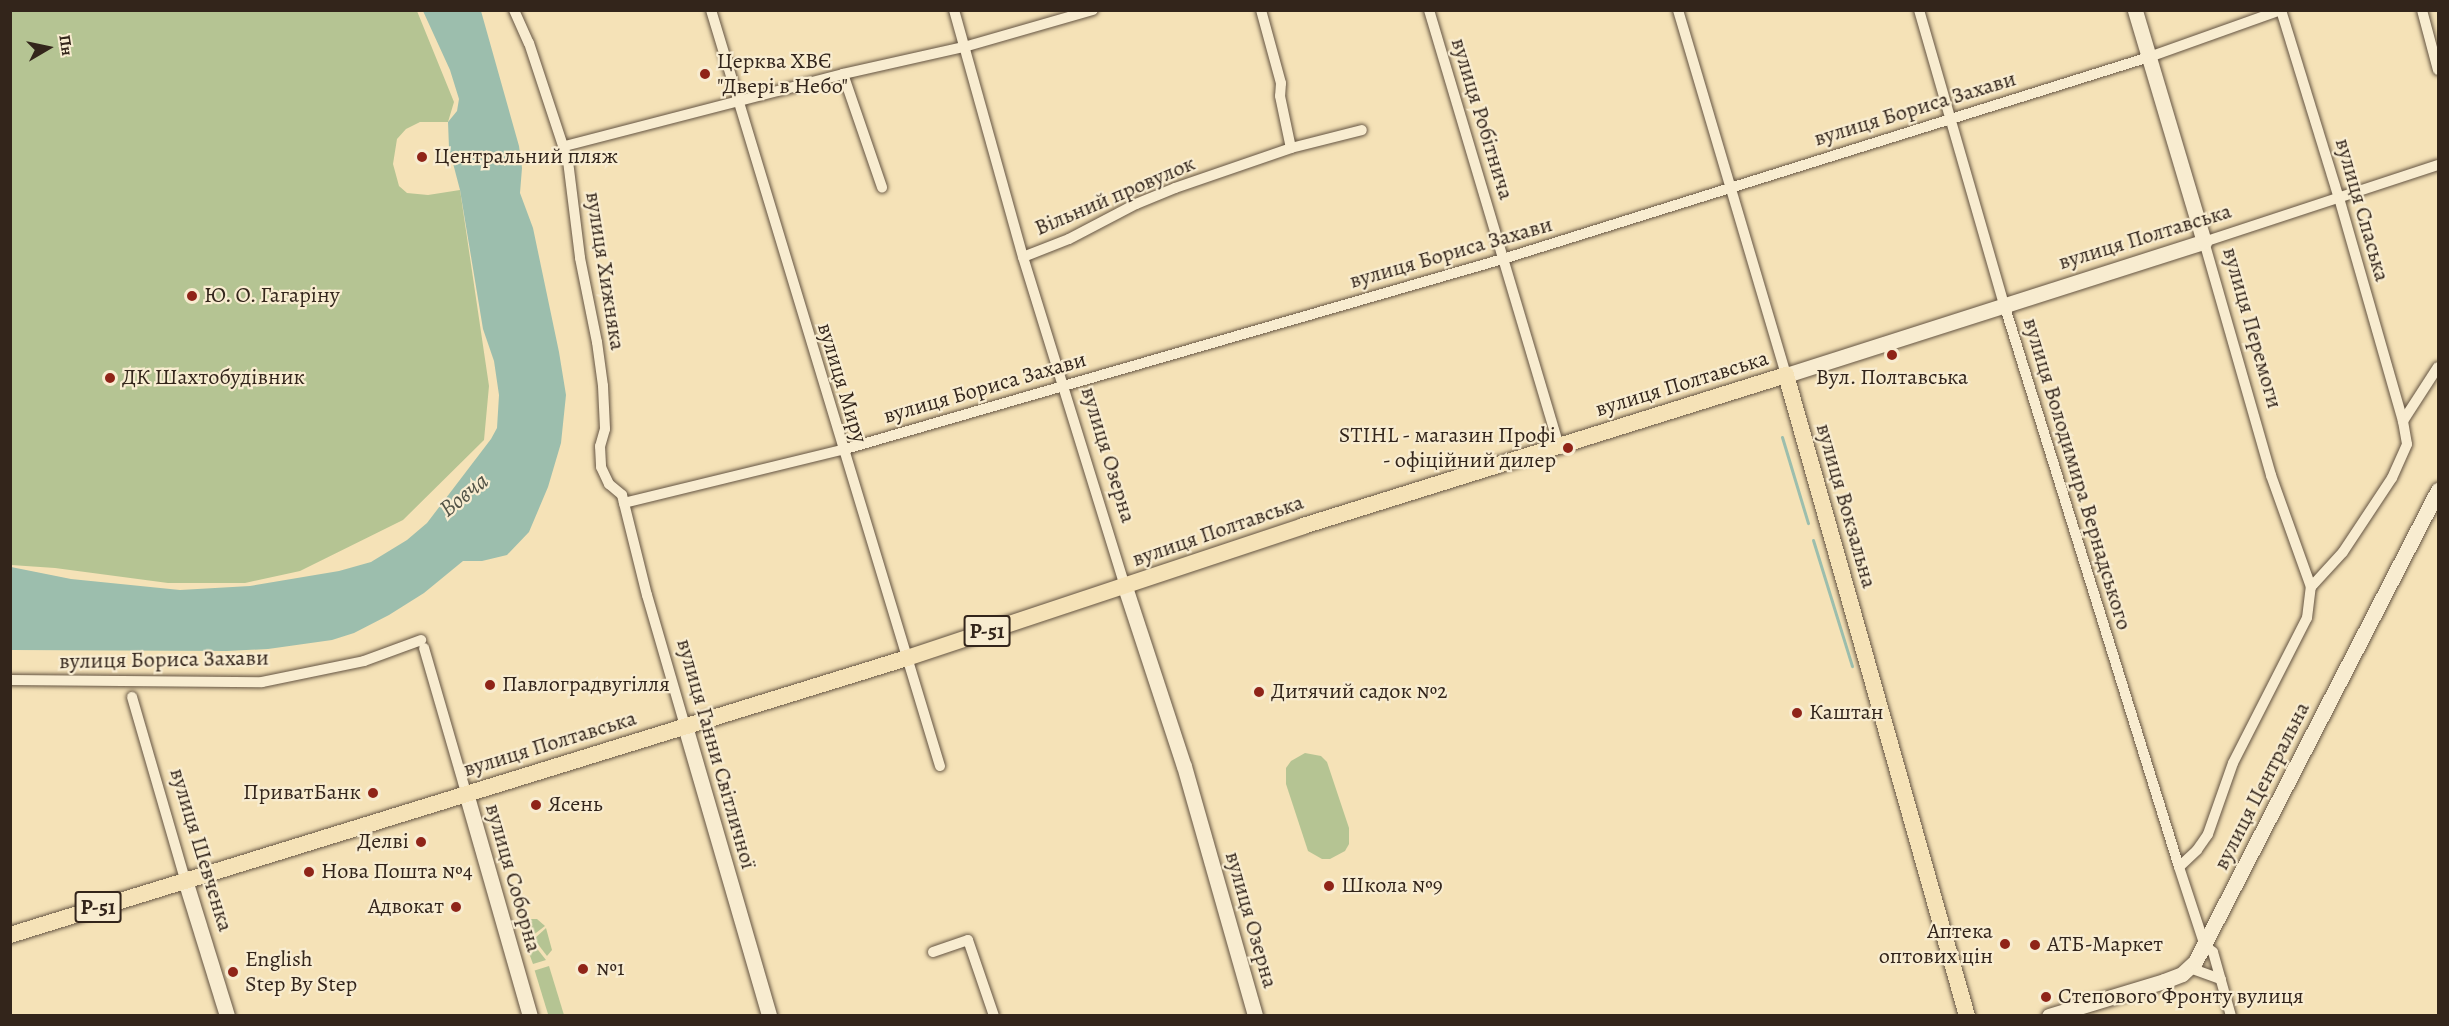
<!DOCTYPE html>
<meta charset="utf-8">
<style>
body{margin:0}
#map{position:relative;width:2449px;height:1026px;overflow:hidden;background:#f5e2b7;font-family:Alegreya,serif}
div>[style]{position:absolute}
.green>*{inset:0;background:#b5c493;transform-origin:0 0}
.water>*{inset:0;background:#9cbead}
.stream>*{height:3px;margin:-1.5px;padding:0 1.5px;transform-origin:1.5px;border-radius:1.5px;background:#9cbead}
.roads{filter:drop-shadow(0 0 2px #645442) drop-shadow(0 0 2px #645442)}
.street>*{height:10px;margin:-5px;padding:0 5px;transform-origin:5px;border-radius:5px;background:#f8ecd0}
.secondary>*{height:15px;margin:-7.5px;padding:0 7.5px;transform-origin:7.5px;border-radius:7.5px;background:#f8ecd0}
.primary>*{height:16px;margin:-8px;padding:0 8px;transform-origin:8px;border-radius:8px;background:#f5e2b7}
.dots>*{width:16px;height:16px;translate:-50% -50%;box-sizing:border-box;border:3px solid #f8ecd0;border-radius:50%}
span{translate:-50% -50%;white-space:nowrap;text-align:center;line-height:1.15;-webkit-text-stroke:4.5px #f8ecd0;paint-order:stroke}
.shield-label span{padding:2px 4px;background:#f8ecd0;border:2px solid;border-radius:4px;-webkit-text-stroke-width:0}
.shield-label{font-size:21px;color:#33251b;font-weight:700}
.poi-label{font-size:22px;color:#33251b}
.left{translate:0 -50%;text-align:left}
.right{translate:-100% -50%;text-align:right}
.street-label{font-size:22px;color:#33251b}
.water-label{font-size:24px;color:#525347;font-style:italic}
.frame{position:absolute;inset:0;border:12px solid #33251b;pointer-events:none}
.north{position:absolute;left:18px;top:18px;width:60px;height:60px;-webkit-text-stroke:4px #f8ecd0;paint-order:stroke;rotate:81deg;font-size:16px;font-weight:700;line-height:24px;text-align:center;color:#33251b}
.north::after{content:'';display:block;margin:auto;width:21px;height:27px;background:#33251b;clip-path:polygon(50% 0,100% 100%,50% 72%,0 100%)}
</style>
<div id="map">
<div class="green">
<i style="clip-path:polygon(10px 11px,417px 11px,454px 102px,448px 122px,420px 122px,406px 129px,397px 139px,393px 164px,399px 186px,407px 193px,428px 195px,460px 190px,489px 386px,484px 440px,403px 520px,300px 571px,245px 583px,168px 583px,55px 568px,11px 565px)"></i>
<i style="clip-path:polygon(1305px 753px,1321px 756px,1327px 762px,1349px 828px,1349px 844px,1345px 851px,1330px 859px,1322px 859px,1308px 851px,1286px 784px,1286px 768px,1291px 761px)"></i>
<i style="clip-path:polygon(531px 919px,537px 919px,545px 926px,532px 936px,521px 925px)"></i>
<i style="clip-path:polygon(546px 928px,552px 950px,547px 956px,534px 939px)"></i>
<i style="clip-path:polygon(531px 941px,546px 960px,533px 964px,526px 945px)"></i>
<i style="left:549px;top:966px;width:51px;height:15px;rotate:73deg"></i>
</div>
<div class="water">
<i style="clip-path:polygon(423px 11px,481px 11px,519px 146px,522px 168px,520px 193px,533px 228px,559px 352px,566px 395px,561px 443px,548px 487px,529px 532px,507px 555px,482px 561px,463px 561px,424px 593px,389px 615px,354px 633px,332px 640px,268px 649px,227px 651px,11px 650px,11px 567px,71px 579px,180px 590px,250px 586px,339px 571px,371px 562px,407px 540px,427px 523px,491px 439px,497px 428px,499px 395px,494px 361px,483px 329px,460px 190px,449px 148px,448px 122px,457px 111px,459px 99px,450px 70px)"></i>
</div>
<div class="stream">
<i style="left:1782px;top:437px;width:90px;rotate:73.2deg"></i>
<i style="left:1813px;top:540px;width:132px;rotate:72.8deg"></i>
</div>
<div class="roads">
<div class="street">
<i style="left:514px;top:10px;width:36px;rotate:66deg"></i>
<i style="left:529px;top:43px;width:124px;rotate:71.7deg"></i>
<i style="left:568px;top:161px;width:98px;rotate:82.9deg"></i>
<i style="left:580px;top:258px;width:86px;rotate:78.6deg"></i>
<i style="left:597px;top:342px;width:44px;rotate:82.2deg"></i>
<i style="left:603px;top:386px;width:43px;rotate:87.3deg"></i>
<i style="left:605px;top:429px;width:18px;rotate:106deg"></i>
<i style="left:600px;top:446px;width:21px;rotate:87deg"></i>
<i style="left:601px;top:467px;width:19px;rotate:65deg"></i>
<i style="left:609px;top:484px;width:17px;rotate:40deg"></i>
<i style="left:622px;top:495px;width:103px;rotate:76deg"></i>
<i style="left:647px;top:595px;width:136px;rotate:73.8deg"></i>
<i style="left:711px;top:10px;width:790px;rotate:73.15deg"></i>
<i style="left:954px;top:10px;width:256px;rotate:74.4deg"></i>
<i style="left:1023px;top:257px;width:345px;rotate:72.8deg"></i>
<i style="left:1261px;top:10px;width:76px;rotate:74.7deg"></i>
<i style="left:1281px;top:83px;width:13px;rotate:94deg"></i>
<i style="left:1280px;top:96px;width:53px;rotate:78.1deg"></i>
<i style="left:1429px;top:10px;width:455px;rotate:73.4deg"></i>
<i style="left:1678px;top:10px;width:381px;rotate:73.5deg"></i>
<i style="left:1919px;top:10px;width:306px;rotate:73.9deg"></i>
<i style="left:2004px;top:304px;width:590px;rotate:72.73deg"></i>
<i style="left:2179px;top:867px;width:83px;rotate:71.8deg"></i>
<i style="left:2205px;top:946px;width:10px;rotate:37deg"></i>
<i style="left:2213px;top:952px;width:66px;rotate:74.3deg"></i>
<i style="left:2281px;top:10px;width:197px;rotate:72.9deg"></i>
<i style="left:2339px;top:198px;width:232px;rotate:74deg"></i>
<i style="left:2422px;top:10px;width:62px;rotate:75.1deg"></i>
<i style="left:843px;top:74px;width:120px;rotate:71deg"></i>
<i style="left:565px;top:146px;width:287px;rotate:-14.5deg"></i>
<i style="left:843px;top:74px;width:124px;rotate:-12.6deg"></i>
<i style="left:964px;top:47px;width:134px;rotate:-16deg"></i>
<i style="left:1023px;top:257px;width:49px;rotate:-21.4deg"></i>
<i style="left:1069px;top:239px;width:76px;rotate:-27.6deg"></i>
<i style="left:1136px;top:204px;width:42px;rotate:-22.3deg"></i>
<i style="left:1175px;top:188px;width:123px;rotate:-19deg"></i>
<i style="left:1291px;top:148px;width:73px;rotate:-14.2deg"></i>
<i style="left:624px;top:503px;width:224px;rotate:-13.7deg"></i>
<i style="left:842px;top:450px;width:688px;rotate:-16.12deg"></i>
<i style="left:1503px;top:259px;width:677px;rotate:-17.36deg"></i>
<i style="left:2149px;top:57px;width:140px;rotate:-19.6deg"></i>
<i style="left:2311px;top:587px;width:119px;rotate:-109.7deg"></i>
<i style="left:2271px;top:475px;width:242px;rotate:-106deg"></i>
<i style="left:2204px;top:242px;width:246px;rotate:-18.2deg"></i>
<i style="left:424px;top:648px;width:151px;rotate:73.8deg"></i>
<i style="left:10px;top:680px;width:252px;rotate:0.5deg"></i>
<i style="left:262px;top:682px;width:104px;rotate:-11.6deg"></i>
<i style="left:364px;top:661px;width:61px;rotate:-20.2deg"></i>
<i style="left:132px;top:697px;width:191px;rotate:73.8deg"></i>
<i style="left:2179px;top:867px;width:25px;rotate:-43deg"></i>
<i style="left:2197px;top:850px;width:19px;rotate:-55deg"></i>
<i style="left:2208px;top:834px;width:75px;rotate:-70.6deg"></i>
<i style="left:2233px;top:763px;width:163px;rotate:-63deg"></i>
<i style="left:2307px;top:618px;width:31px;rotate:-83deg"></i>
<i style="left:2311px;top:587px;width:47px;rotate:-47.6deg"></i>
<i style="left:2343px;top:552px;width:89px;rotate:-56.5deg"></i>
<i style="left:2392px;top:478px;width:37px;rotate:-66deg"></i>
<i style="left:2407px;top:444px;width:23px;rotate:-100deg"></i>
<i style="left:2403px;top:421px;width:64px;rotate:-57.1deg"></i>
<i style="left:933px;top:952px;width:37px;rotate:-19deg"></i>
<i style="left:968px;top:940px;width:80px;rotate:71.1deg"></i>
<i style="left:2190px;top:968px;width:33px;rotate:20deg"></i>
</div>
<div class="secondary">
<i style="left:1786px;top:375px;width:439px;rotate:-17.7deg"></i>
<i style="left:2204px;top:242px;width:242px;rotate:-106.6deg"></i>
<i style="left:1125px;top:587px;width:188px;rotate:71.8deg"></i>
<i style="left:1184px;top:766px;width:260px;rotate:74.1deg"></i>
<i style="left:685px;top:726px;width:302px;rotate:73.8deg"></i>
<i style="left:466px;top:793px;width:232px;rotate:74deg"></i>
<i style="left:185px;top:880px;width:142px;rotate:72.8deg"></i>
<i style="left:2049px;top:1016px;width:120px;rotate:-16.9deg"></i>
<i style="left:2164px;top:981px;width:19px;rotate:-21deg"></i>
<i style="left:2182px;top:974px;width:18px;rotate:-43deg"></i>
<i style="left:2195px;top:962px;width:531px;rotate:-62.76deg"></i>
</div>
<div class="primary">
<i style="left:10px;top:935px;width:939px;rotate:-17.16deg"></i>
<i style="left:907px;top:658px;width:417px;rotate:-18.4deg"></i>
<i style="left:1303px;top:526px;width:506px;rotate:-17.36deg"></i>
<i style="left:1786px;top:375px;width:666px;rotate:74.23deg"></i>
</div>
</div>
<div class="dots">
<i style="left:705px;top:74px;background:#8f2418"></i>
<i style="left:422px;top:157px;background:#8f2418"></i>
<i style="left:192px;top:296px;background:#8f2418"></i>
<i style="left:1892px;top:355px;background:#8f2418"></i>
<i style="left:110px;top:378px;background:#8f2418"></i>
<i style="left:1568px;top:448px;background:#8f2418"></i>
<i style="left:490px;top:685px;background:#8f2418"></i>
<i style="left:1259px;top:692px;background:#8f2418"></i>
<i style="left:1797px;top:713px;background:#8f2418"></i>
<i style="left:373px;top:793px;background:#8f2418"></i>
<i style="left:536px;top:805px;background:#8f2418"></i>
<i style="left:421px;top:842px;background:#8f2418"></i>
<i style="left:309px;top:872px;background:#8f2418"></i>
<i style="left:1329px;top:886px;background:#8f2418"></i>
<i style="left:456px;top:907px;background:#8f2418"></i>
<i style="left:2005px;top:944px;background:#8f2418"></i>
<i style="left:2035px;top:945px;background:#8f2418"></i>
<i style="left:583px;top:969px;background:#8f2418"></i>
<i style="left:233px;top:972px;background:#8f2418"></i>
<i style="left:2046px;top:997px;background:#8f2418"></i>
</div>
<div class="shield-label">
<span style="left:987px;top:631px">Р-51</span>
<span style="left:98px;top:907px">Р-51</span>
</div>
<div class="poi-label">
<span class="left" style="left:717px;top:74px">Церква ХВЄ<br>"Двері в Небо"</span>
<span class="left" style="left:434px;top:157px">Центральний пляж</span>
<span class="left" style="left:204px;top:296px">Ю. О. Гагаріну</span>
<span class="left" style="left:122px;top:378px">ДК Шахтобудівник</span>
<span style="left:1892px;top:378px">Вул. Полтавська</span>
<span class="right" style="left:1556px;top:448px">STIHL - магазин Профі<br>- офіційний дилер</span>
<span class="left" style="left:502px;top:685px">Павлоградвугілля</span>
<span class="left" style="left:1271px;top:692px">Дитячий садок №2</span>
<span class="left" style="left:1809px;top:713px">Каштан</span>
<span class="right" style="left:361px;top:793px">ПриватБанк</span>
<span class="left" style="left:548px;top:805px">Ясень</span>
<span class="right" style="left:409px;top:842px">Делві</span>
<span class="left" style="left:321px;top:872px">Нова Пошта №4</span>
<span class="left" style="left:1341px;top:886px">Школа №9</span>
<span class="right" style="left:444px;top:907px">Адвокат</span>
<span class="right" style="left:1993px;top:944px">Аптека<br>оптових цін</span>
<span class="left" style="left:2047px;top:945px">АТБ-Маркет</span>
<span class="left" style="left:245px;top:972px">English<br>Step By Step</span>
<span class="left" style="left:596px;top:969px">№1</span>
<span class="left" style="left:2058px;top:997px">Степового Фронту вулиця</span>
</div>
<div class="street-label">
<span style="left:1915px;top:109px;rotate:-17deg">вулиця Бориса Захави</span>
<span style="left:1482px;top:119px;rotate:73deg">вулиця Робітнича</span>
<span style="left:1115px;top:196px;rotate:-23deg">Вільний провулок</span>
<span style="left:2362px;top:210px;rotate:74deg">вулиця Спаська</span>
<span style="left:2145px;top:237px;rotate:-17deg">вулиця Полтавська</span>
<span style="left:1451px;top:253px;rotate:-16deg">вулиця Бориса Захави</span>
<span style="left:605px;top:271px;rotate:81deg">вулиця Хижняка</span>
<span style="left:2252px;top:328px;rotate:74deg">вулиця Перемоги</span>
<span style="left:842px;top:383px;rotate:73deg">вулиця Миру</span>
<span style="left:1682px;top:384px;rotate:-17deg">вулиця Полтавська</span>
<span style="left:985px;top:388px;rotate:-16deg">вулиця Бориса Захави</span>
<span style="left:1108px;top:455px;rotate:73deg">вулиця Озерна</span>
<span style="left:2077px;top:474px;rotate:73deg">вулиця Володимира Вернадського</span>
<span style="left:1846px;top:506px;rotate:74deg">вулиця Вокзальна</span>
<span style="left:1218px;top:531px;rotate:-19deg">вулиця Полтавська</span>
<span style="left:164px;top:660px;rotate:-1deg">вулиця Бориса Захави</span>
<span style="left:550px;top:744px;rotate:-17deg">вулиця Полтавська</span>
<span style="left:716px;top:754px;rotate:74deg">вулиця Ганни Світличної</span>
<span style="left:2262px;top:786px;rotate:-63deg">вулиця Центральна</span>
<span style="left:201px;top:850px;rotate:73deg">вулиця Шевченка</span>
<span style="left:513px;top:878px;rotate:74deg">вулиця Соборна</span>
<span style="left:1251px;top:920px;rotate:74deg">вулиця Озерна</span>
</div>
<div class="water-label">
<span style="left:464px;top:495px;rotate:-39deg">Вовча</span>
</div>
<div class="frame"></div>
<div class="north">Пн</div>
</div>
